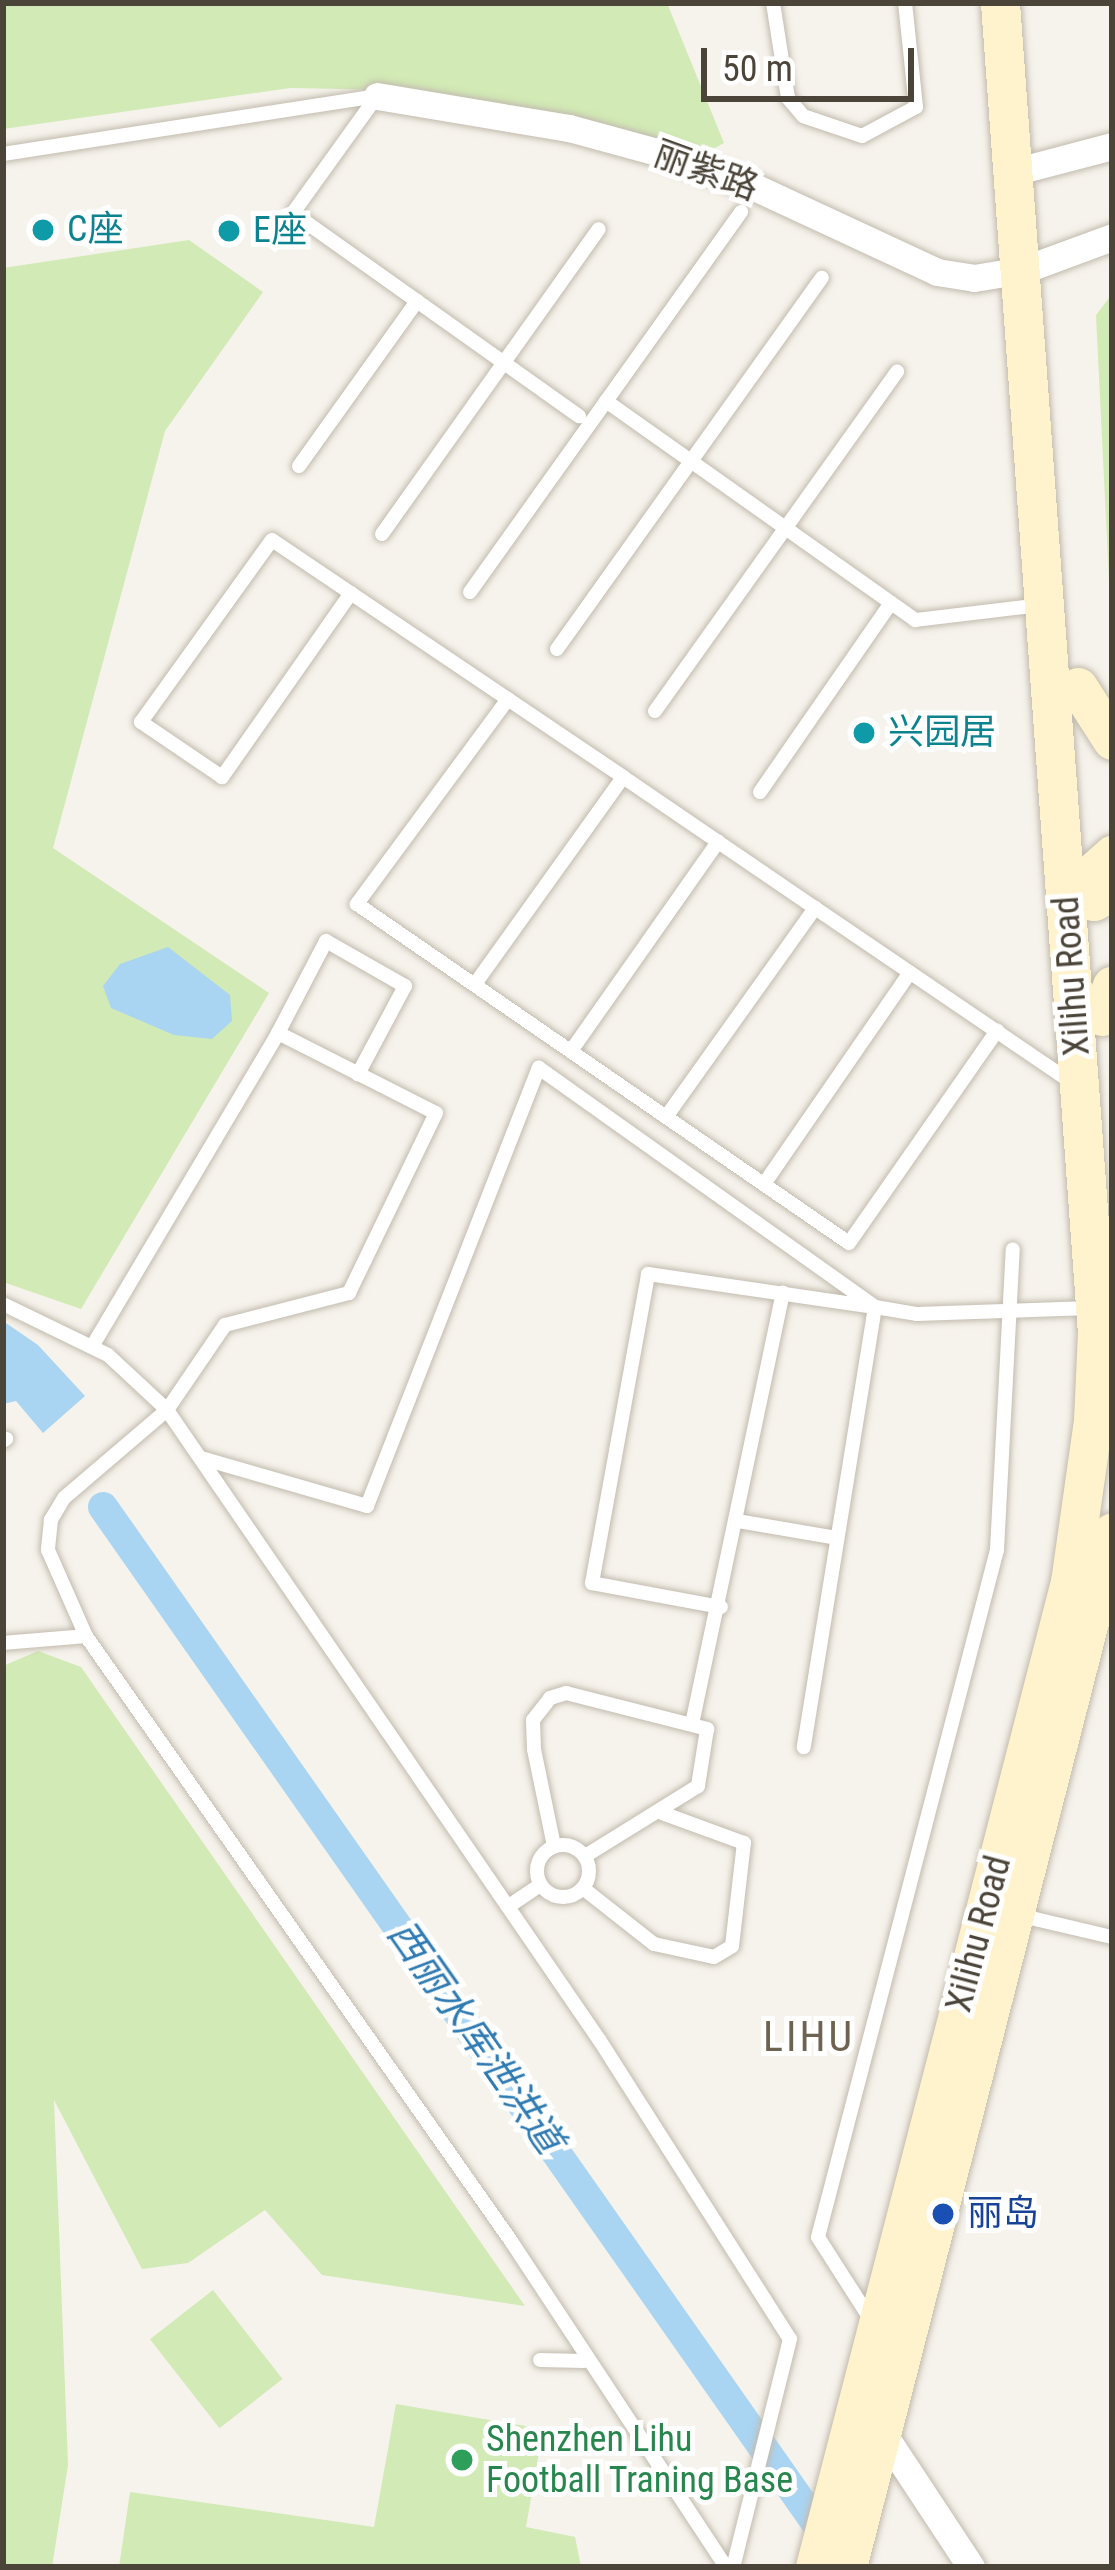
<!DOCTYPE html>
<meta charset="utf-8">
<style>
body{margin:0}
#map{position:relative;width:1115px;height:2570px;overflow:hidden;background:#f6f3ec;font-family:"Roboto Condensed","Noto Sans SC",sans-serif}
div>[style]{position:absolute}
.green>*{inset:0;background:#d2eab5;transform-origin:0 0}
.water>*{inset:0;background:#a9d4f2}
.canal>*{height:30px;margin:-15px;padding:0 15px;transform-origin:15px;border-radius:15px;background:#a9d4f2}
.roads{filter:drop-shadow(0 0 3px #c2bbae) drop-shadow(0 0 3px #c2bbae)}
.lane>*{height:14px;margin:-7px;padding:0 7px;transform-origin:7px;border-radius:7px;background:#fff}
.lane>.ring{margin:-7px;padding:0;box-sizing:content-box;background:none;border:14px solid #fff;border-radius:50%}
.street>*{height:27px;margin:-13.5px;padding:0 13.5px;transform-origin:13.5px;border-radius:13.5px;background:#fff}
.secondary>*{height:39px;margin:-19.5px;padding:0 19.5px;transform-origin:19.5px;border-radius:19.5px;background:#fff3cd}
.dots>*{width:33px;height:33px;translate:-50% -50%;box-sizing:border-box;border:6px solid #fff;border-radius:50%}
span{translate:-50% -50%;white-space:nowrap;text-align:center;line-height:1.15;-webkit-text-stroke:10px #fff;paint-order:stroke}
.street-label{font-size:36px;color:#4b4439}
.culture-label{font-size:36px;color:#0d838f}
.left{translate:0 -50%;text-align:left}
.transit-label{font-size:36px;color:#164399}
.leisure-label{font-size:36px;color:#27864d}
.water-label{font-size:39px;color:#2e7ab2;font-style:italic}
.quarter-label{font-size:42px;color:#6e6250;letter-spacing:3px}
.frame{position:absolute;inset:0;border:6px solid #4b4439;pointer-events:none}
.scale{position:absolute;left:701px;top:48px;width:213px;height:54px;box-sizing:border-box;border:6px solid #4b4439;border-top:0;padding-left:15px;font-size:36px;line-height:42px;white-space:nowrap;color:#4b4439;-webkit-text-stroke:9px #fff;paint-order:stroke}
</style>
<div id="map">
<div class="green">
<i style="clip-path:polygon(3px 3px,667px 3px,724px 143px,702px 155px,393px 90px,290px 88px,3px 129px)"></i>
<i style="clip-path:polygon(189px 240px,263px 292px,165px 431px,53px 848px,269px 993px,81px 1309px,3px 1282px,3px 268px)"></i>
<i style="clip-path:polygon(1112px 294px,1112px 642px,1096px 315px)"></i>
<i style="clip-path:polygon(38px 1651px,81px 1667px,525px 2306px,322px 2275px,265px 2210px,188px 2263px,142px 2269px,54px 2100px,68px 2465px,52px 2567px,3px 2567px,3px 1666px)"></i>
<i style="left:213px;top:2290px;width:113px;height:80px;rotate:52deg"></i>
<i style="clip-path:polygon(396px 2404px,543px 2429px,526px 2527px,575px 2537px,581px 2567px,119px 2567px,130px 2492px,374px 2527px)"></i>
</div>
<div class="water">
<i style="clip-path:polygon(168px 947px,230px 995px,232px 1021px,212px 1039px,174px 1035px,111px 1008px,103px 986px,120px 964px)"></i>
<i style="clip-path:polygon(3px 1321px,38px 1345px,85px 1396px,43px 1433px,16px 1401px,3px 1404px)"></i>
</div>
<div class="canal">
<i style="left:103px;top:1507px;width:1266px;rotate:54.94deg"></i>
</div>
<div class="roads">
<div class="lane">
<i style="left:773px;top:3px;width:96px;rotate:81deg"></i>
<i style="left:788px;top:98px;width:23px;rotate:50deg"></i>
<i style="left:803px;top:116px;width:62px;rotate:18.7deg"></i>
<i style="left:862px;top:136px;width:61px;rotate:-28.2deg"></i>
<i style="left:916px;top:107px;width:105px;rotate:-96deg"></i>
<i style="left:377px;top:96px;width:144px;rotate:125.7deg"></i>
<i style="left:293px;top:213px;width:351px;rotate:35.4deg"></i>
<i style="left:3px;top:154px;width:378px;rotate:-8.8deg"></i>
<i style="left:606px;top:401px;width:379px;rotate:35.3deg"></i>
<i style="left:915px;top:620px;width:127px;rotate:-6.8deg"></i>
<i style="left:299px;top:466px;width:203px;rotate:-54.4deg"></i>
<i style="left:382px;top:534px;width:374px;rotate:-54.6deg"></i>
<i style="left:470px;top:592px;width:467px;rotate:-54.5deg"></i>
<i style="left:351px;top:593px;width:225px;rotate:125deg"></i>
<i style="left:222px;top:777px;width:98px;rotate:-145.8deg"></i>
<i style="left:141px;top:722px;width:224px;rotate:-54.3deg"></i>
<i style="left:272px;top:540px;width:424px;rotate:34deg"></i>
<i style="left:623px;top:777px;width:232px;rotate:34.3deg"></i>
<i style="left:815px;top:908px;width:308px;rotate:34.2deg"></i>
<i style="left:557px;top:649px;width:456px;rotate:-54.5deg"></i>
<i style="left:508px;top:699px;width:255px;rotate:126.4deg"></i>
<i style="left:357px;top:904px;width:597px;rotate:34.57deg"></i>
<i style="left:849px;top:1243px;width:259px;rotate:-55.1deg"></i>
<i style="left:655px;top:711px;width:417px;rotate:-54.5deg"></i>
<i style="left:760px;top:792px;width:230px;rotate:-55.3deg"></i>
<i style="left:475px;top:984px;width:254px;rotate:-54.4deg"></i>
<i style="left:278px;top:1033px;width:104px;rotate:-62.4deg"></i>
<i style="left:326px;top:941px;width:91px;rotate:29.7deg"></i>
<i style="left:405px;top:986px;width:100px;rotate:118.1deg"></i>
<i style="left:571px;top:1051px;width:256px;rotate:-54.9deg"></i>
<i style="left:666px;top:1117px;width:257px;rotate:-54.5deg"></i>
<i style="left:764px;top:1184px;width:257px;rotate:-55.4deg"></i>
<i style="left:3px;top:1304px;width:117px;rotate:25.9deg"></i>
<i style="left:108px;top:1355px;width:81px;rotate:43deg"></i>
<i style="left:167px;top:1410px;width:765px;rotate:55.54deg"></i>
<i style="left:600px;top:2041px;width:353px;rotate:57.5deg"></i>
<i style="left:790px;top:2339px;width:235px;rotate:104deg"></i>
<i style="left:93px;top:1345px;width:363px;rotate:-59.3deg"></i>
<i style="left:278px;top:1033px;width:177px;rotate:26.9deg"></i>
<i style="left:436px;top:1113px;width:200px;rotate:115.8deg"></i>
<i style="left:349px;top:1293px;width:128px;rotate:165.5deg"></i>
<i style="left:225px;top:1325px;width:103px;rotate:124.3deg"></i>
<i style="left:167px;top:1410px;width:135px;rotate:139.5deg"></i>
<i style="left:64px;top:1498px;width:26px;rotate:121deg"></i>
<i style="left:51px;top:1520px;width:30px;rotate:96deg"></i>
<i style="left:48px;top:1550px;width:94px;rotate:66.2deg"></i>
<i style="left:86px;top:1636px;width:739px;rotate:54.91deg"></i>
<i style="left:511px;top:2241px;width:391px;rotate:56.6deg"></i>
<i style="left:3px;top:1441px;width:4px;rotate:-34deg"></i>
<i style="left:201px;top:1458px;width:173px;rotate:16.1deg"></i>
<i style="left:367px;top:1506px;width:471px;rotate:-68.6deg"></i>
<i style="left:539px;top:1068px;width:412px;rotate:35.4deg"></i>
<i style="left:875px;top:1307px;width:43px;rotate:9.5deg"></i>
<i style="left:917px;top:1314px;width:174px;rotate:-2deg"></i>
<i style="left:738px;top:1521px;width:100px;rotate:9.7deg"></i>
<i style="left:721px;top:1607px;width:131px;rotate:-169.5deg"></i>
<i style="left:592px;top:1583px;width:314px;rotate:-79.7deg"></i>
<i style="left:648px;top:1274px;width:229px;rotate:8.3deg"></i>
<i style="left:875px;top:1307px;width:446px;rotate:99.2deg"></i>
<i style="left:3px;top:1643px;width:83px;rotate:-4.8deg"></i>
<i style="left:692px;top:1724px;width:441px;rotate:-78.1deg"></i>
<i class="ring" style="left:537px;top:1845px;width:38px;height:38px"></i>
<i style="left:554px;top:1846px;width:99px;rotate:-101.7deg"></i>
<i style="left:534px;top:1749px;width:29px;rotate:-92deg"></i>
<i style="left:533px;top:1720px;width:28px;rotate:-52deg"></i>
<i style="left:550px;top:1698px;width:17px;rotate:-17deg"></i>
<i style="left:566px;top:1693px;width:146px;rotate:14.3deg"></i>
<i style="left:707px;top:1729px;width:58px;rotate:99deg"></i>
<i style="left:698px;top:1786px;width:133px;rotate:148.2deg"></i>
<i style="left:584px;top:1889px;width:89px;rotate:38.2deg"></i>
<i style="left:654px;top:1944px;width:61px;rotate:12.2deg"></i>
<i style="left:714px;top:1957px;width:21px;rotate:-31deg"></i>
<i style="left:732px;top:1946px;width:104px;rotate:-83.4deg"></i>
<i style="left:744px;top:1843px;width:87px;rotate:-159.9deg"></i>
<i style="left:509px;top:1906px;width:37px;rotate:-34deg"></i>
<i style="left:1018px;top:1915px;width:97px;rotate:13.2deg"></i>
<i style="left:871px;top:2320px;width:98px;rotate:-122.6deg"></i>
<i style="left:818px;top:2237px;width:710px;rotate:-75.4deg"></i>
<i style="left:997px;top:1550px;width:301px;rotate:-87deg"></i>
<i style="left:540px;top:2360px;width:44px;rotate:1.3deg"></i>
</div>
<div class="street">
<i style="left:377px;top:96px;width:195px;rotate:9.5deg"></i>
<i style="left:569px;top:128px;width:95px;rotate:15.2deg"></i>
<i style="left:661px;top:153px;width:95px;rotate:19.8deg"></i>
<i style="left:750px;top:185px;width:206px;rotate:24.9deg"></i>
<i style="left:937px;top:272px;width:37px;rotate:9deg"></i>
<i style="left:974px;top:278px;width:50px;rotate:-9.3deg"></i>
<i style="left:1023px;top:270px;width:95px;rotate:-20.3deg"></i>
<i style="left:1017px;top:171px;width:98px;rotate:-14.7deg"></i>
<i style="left:882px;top:2432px;width:162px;rotate:56.6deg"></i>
</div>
<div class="secondary">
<i style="left:1078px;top:687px;width:63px;rotate:57.3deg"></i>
<i style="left:1066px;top:896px;width:62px;rotate:-41.7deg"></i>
<i style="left:1066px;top:896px;width:28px;rotate:10deg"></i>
<i style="left:1094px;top:901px;width:21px;rotate:-29deg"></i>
<i style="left:1102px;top:1016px;width:32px;rotate:-72deg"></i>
<i style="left:815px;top:2567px;width:1017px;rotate:-75.49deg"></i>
<i style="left:1070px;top:1582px;width:164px;rotate:-81.9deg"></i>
<i style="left:1093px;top:1420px;width:87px;rotate:-87.4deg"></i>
<i style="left:1097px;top:1333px;width:1334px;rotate:-94.17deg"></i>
<i style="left:847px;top:2567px;width:1068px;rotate:-75.64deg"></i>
</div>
</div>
<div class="dots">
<i style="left:43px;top:230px;background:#0f9aa8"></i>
<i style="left:229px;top:231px;background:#0f9aa8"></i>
<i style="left:864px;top:733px;background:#0f9aa8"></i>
<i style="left:943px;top:2214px;background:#1a4fb4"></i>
<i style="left:462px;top:2460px;background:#2e9e5b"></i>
</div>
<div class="street-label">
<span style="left:706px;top:171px;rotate:20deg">丽紫路</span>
<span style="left:1072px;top:976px;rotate:-94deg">Xilihu Road</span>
<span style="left:979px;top:1934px;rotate:-75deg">Xilihu Road</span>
</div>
<div class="culture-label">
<span class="left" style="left:67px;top:230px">C座</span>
<span class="left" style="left:253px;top:231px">E座</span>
<span class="left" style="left:888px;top:733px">兴园居</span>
</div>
<div class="transit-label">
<span class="left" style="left:967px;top:2214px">丽岛</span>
</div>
<div class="leisure-label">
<span class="left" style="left:486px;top:2460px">Shenzhen Lihu<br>Football Traning Base</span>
</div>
<div class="water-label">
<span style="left:475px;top:2037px;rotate:55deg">西丽水库泄洪道</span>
</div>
<div class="quarter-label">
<span style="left:809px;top:2037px">LIHU</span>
</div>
<div class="frame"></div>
<div class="scale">50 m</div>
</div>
